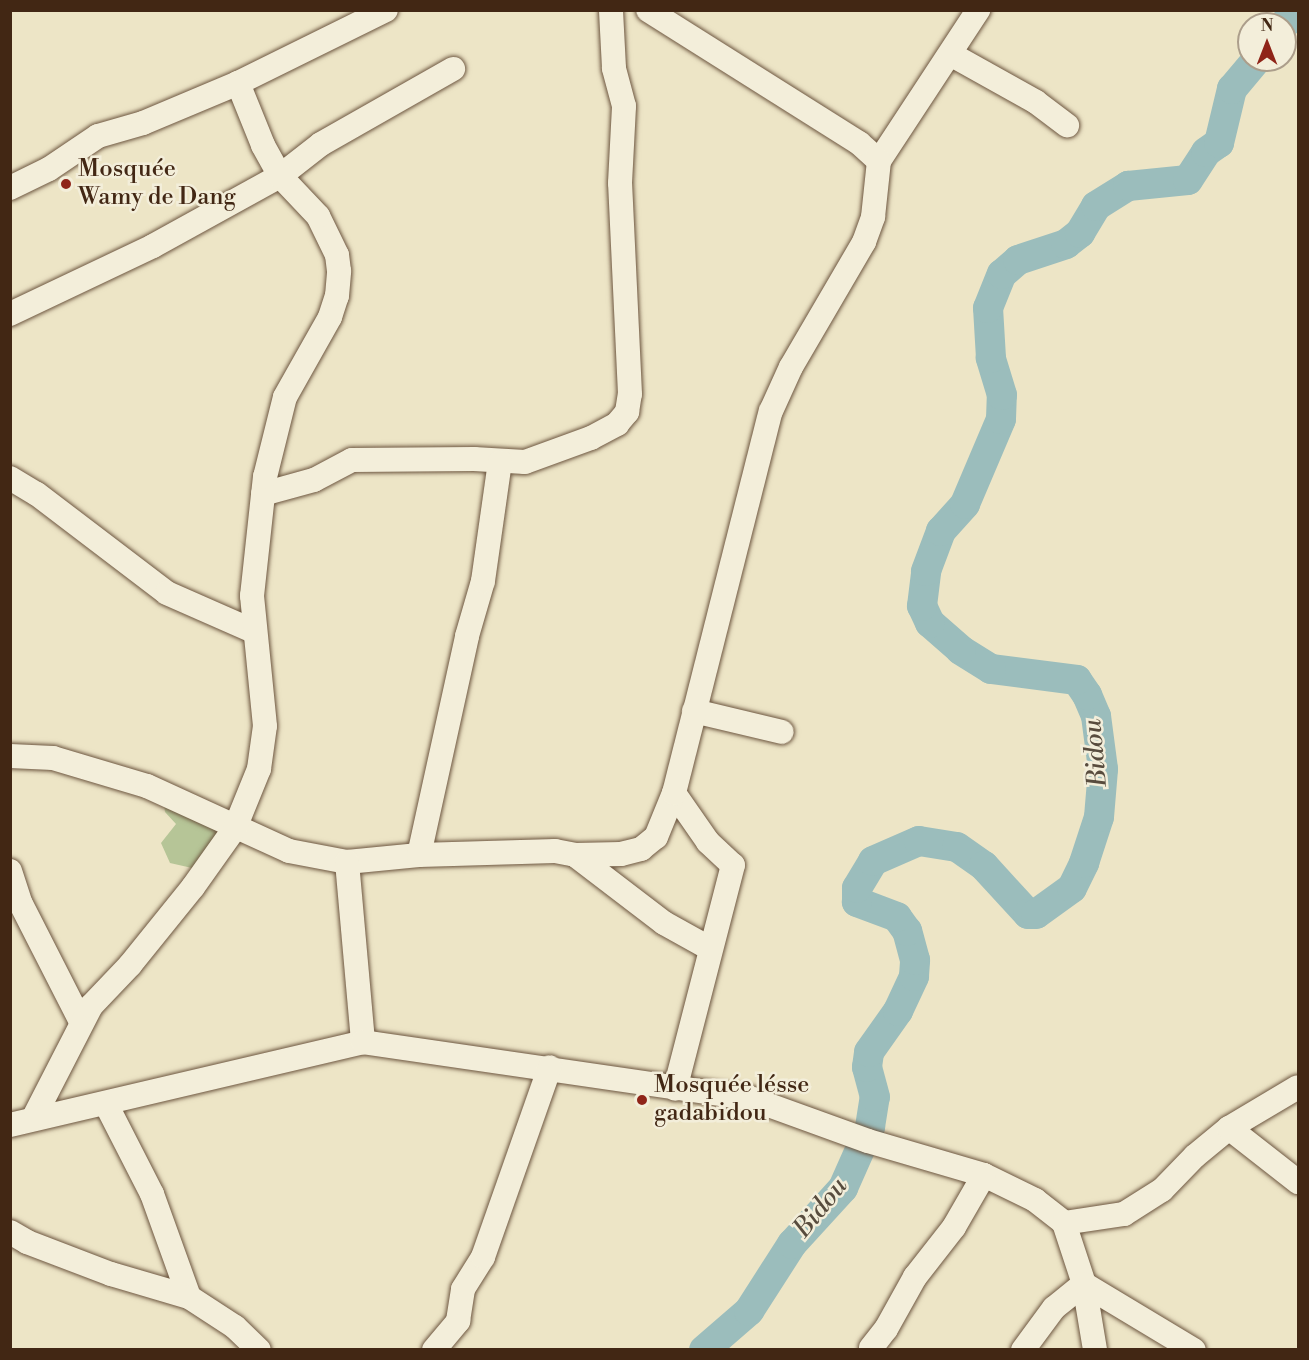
<!DOCTYPE html>
<meta charset="utf-8">
<style>
body{margin:0}
#map{position:relative;width:1309px;height:1360px;overflow:hidden;background:#ede5c6;font-family:"Libre Bodoni",serif}
div>[style]{position:absolute}
.green>*{inset:0;background:#b6c597}
.river>*{height:30px;margin:-15px;padding:0 15px;transform-origin:15px;border-radius:15px;background:#9bbdbc}
.roads{filter:drop-shadow(0 0 2px #6d5640) drop-shadow(0 0 2px #6d5640)}
.minor>*{height:24px;margin:-12px;padding:0 12px;transform-origin:12px;border-radius:12px;background:#f3eeda}
.dots>*{width:16px;height:16px;translate:-50% -50%;box-sizing:border-box;border:3px solid #f3eeda;border-radius:50%}
span{translate:-50% -50%;white-space:nowrap;text-align:center;line-height:1.15;-webkit-text-stroke:5px #f3eeda;paint-order:stroke}
.poi-label{font-size:24px;color:#422714}
.left{translate:0 -50%;text-align:left}
.water-label{font-size:26px;color:#584c3e;font-style:italic}
.frame{position:absolute;inset:0;border:12px solid #422714;pointer-events:none}
.north{position:absolute;left:1237px;top:12px;width:60px;height:60px;box-sizing:border-box;background:#f3eeda;border:2px solid #ac9e8b;border-radius:50%;rotate:0deg;font-size:16px;font-weight:700;line-height:24px;text-align:center;color:#422714}
.north::after{content:'';display:block;margin:auto;width:21px;height:27px;background:#8f2418;clip-path:polygon(50% 0,100% 100%,50% 72%,0 100%)}
</style>
<div id="map">
<div class="green">
<i style="clip-path:polygon(164px 805px,225px 828px,192px 868px,170px 863px,161px 843px,176px 824px,165px 812px)"></i>
</div>
<div class="river">
<i style="left:1284px;top:24px;width:18px;rotate:-38deg"></i>
<i style="left:704px;top:1350px;width:60px;rotate:-40.9deg"></i>
<i style="left:749px;top:1311px;width:80px;rotate:-57.3deg"></i>
<i style="left:792px;top:1244px;width:76px;rotate:-47.7deg"></i>
<i style="left:843px;top:1188px;width:67px;rotate:-66.1deg"></i>
<i style="left:870px;top:1127px;width:30px;rotate:-81deg"></i>
<i style="left:875px;top:1097px;width:31px;rotate:-105deg"></i>
<i style="left:867px;top:1067px;width:15px;rotate:-82deg"></i>
<i style="left:869px;top:1052px;width:50px;rotate:-54.7deg"></i>
<i style="left:898px;top:1011px;width:38px;rotate:-65deg"></i>
<i style="left:914px;top:976px;width:16px;rotate:-86deg"></i>
<i style="left:915px;top:960px;width:30px;rotate:-105deg"></i>
<i style="left:907px;top:931px;width:17px;rotate:-126deg"></i>
<i style="left:897px;top:917px;width:43px;rotate:-159.4deg"></i>
<i style="left:857px;top:902px;width:14px;rotate:-90deg"></i>
<i style="left:857px;top:888px;width:31px;rotate:-59deg"></i>
<i style="left:873px;top:861px;width:50px;rotate:-23.5deg"></i>
<i style="left:919px;top:841px;width:38px;rotate:9deg"></i>
<i style="left:957px;top:847px;width:33px;rotate:35deg"></i>
<i style="left:984px;top:866px;width:65px;rotate:47.5deg"></i>
<i style="left:1028px;top:914px;width:8px"></i>
<i style="left:1036px;top:914px;width:44px;rotate:-35.8deg"></i>
<i style="left:1072px;top:888px;width:28px;rotate:-64deg"></i>
<i style="left:1084px;top:863px;width:48px;rotate:-71.9deg"></i>
<i style="left:1099px;top:817px;width:48px;rotate:-85.2deg"></i>
<i style="left:1103px;top:769px;width:53px;rotate:-97.5deg"></i>
<i style="left:1096px;top:716px;width:23px;rotate:-113deg"></i>
<i style="left:1087px;top:695px;width:18px;rotate:-124deg"></i>
<i style="left:1077px;top:680px;width:87px;rotate:-172.7deg"></i>
<i style="left:991px;top:669px;width:36px;rotate:-148deg"></i>
<i style="left:961px;top:650px;width:41px;rotate:-138.9deg"></i>
<i style="left:930px;top:623px;width:19px;rotate:-115deg"></i>
<i style="left:922px;top:606px;width:35px;rotate:-83deg"></i>
<i style="left:926px;top:571px;width:43px;rotate:-69.4deg"></i>
<i style="left:941px;top:531px;width:36px;rotate:-48deg"></i>
<i style="left:965px;top:504px;width:92px;rotate:-67deg"></i>
<i style="left:1001px;top:419px;width:24px;rotate:-88deg"></i>
<i style="left:1002px;top:395px;width:39px;rotate:-107deg"></i>
<i style="left:991px;top:358px;width:50px;rotate:-93.4deg"></i>
<i style="left:988px;top:308px;width:37px;rotate:-68deg"></i>
<i style="left:1002px;top:274px;width:21px;rotate:-41deg"></i>
<i style="left:1018px;top:260px;width:51px;rotate:-18.4deg"></i>
<i style="left:1066px;top:244px;width:18px;rotate:-38deg"></i>
<i style="left:1080px;top:233px;width:31px;rotate:-59deg"></i>
<i style="left:1096px;top:206px;width:38px;rotate:-32deg"></i>
<i style="left:1128px;top:186px;width:60px;rotate:-5.7deg"></i>
<i style="left:1188px;top:180px;width:33px;rotate:-57deg"></i>
<i style="left:1206px;top:152px;width:16px;rotate:-35deg"></i>
<i style="left:1219px;top:143px;width:56px;rotate:-76.5deg"></i>
<i style="left:1232px;top:89px;width:38px;rotate:-50deg"></i>
</div>
<div class="roads">
<div class="minor">
<i style="left:952px;top:55px;width:96px;rotate:29.2deg"></i>
<i style="left:1036px;top:102px;width:39px;rotate:37deg"></i>
<i style="left:879px;top:161px;width:181px;rotate:-56.7deg"></i>
<i style="left:10px;top:188px;width:43px;rotate:-26deg"></i>
<i style="left:49px;top:169px;width:59px;rotate:-34deg"></i>
<i style="left:98px;top:136px;width:47px;rotate:-16.1deg"></i>
<i style="left:143px;top:123px;width:103px;rotate:-22.8deg"></i>
<i style="left:238px;top:83px;width:165px;rotate:-26.3deg"></i>
<i style="left:10px;top:314px;width:158px;rotate:-25.4deg"></i>
<i style="left:153px;top:246px;width:145px;rotate:-28.9deg"></i>
<i style="left:280px;top:176px;width:52px;rotate:-38deg"></i>
<i style="left:321px;top:144px;width:152px;rotate:-29.6deg"></i>
<i style="left:10px;top:478px;width:31px;rotate:31deg"></i>
<i style="left:37px;top:494px;width:163px;rotate:37.3deg"></i>
<i style="left:167px;top:593px;width:94px;rotate:23.8deg"></i>
<i style="left:263px;top:494px;width:53px;rotate:-15.4deg"></i>
<i style="left:314px;top:480px;width:43px;rotate:-27.8deg"></i>
<i style="left:352px;top:460px;width:122px;rotate:-0.5deg"></i>
<i style="left:474px;top:459px;width:51px;rotate:3.4deg"></i>
<i style="left:525px;top:462px;width:70px;rotate:-20deg"></i>
<i style="left:591px;top:438px;width:30px;rotate:-28deg"></i>
<i style="left:617px;top:424px;width:16px;rotate:-50deg"></i>
<i style="left:627px;top:412px;width:18px;rotate:-81deg"></i>
<i style="left:630px;top:394px;width:211px;rotate:-92.7deg"></i>
<i style="left:620px;top:183px;width:77px;rotate:-87deg"></i>
<i style="left:624px;top:106px;width:39px;rotate:-105deg"></i>
<i style="left:614px;top:68px;width:58px;rotate:-93deg"></i>
<i style="left:694px;top:711px;width:90px;rotate:13.4deg"></i>
<i style="left:10px;top:756px;width:43px;rotate:2.7deg"></i>
<i style="left:53px;top:758px;width:98px;rotate:16.6deg"></i>
<i style="left:147px;top:786px;width:156px;rotate:24.6deg"></i>
<i style="left:289px;top:851px;width:59px;rotate:10.7deg"></i>
<i style="left:347px;top:862px;width:72px;rotate:-5.6deg"></i>
<i style="left:419px;top:855px;width:224px;rotate:-77.6deg"></i>
<i style="left:467px;top:636px;width:57px;rotate:-73.8deg"></i>
<i style="left:483px;top:581px;width:120px;rotate:-81.9deg"></i>
<i style="left:674px;top:793px;width:60px;rotate:55.2deg"></i>
<i style="left:708px;top:842px;width:34px;rotate:43deg"></i>
<i style="left:733px;top:865px;width:231px;rotate:104.5deg"></i>
<i style="left:419px;top:855px;width:136px;rotate:-1.7deg"></i>
<i style="left:555px;top:851px;width:20px;rotate:11deg"></i>
<i style="left:575px;top:855px;width:46px;rotate:-1.2deg"></i>
<i style="left:621px;top:854px;width:21px;rotate:-14deg"></i>
<i style="left:641px;top:849px;width:19px;rotate:-39deg"></i>
<i style="left:656px;top:837px;width:48px;rotate:-67.8deg"></i>
<i style="left:674px;top:793px;width:394px;rotate:-75.8deg"></i>
<i style="left:771px;top:411px;width:48px;rotate:-65.6deg"></i>
<i style="left:791px;top:367px;width:145px;rotate:-59.7deg"></i>
<i style="left:864px;top:242px;width:27px;rotate:-70deg"></i>
<i style="left:873px;top:217px;width:56px;rotate:-83.9deg"></i>
<i style="left:879px;top:161px;width:27px;rotate:-138deg"></i>
<i style="left:859px;top:143px;width:249px;rotate:-147.8deg"></i>
<i style="left:575px;top:855px;width:112px;rotate:37.4deg"></i>
<i style="left:664px;top:923px;width:51px;rotate:29.1deg"></i>
<i style="left:347px;top:862px;width:181px;rotate:84.9deg"></i>
<i style="left:10px;top:871px;width:35px;rotate:72deg"></i>
<i style="left:21px;top:904px;width:132px;rotate:63deg"></i>
<i style="left:106px;top:1104px;width:101px;rotate:62.9deg"></i>
<i style="left:152px;top:1194px;width:109px;rotate:70.2deg"></i>
<i style="left:33px;top:1119px;width:127px;rotate:-62.8deg"></i>
<i style="left:91px;top:1006px;width:57px;rotate:-46.4deg"></i>
<i style="left:130px;top:965px;width:100px;rotate:-51.1deg"></i>
<i style="left:193px;top:887px;width:72px;rotate:-54.6deg"></i>
<i style="left:235px;top:828px;width:64px;rotate:-67.9deg"></i>
<i style="left:259px;top:769px;width:43px;rotate:-82.1deg"></i>
<i style="left:265px;top:726px;width:131px;rotate:-95.7deg"></i>
<i style="left:252px;top:596px;width:120px;rotate:-83.8deg"></i>
<i style="left:265px;top:477px;width:82px;rotate:-76deg"></i>
<i style="left:285px;top:397px;width:92px;rotate:-60.6deg"></i>
<i style="left:330px;top:317px;width:22px;rotate:-72deg"></i>
<i style="left:337px;top:296px;width:25px;rotate:-85deg"></i>
<i style="left:339px;top:271px;width:16px;rotate:-97deg"></i>
<i style="left:337px;top:255px;width:43px;rotate:-116deg"></i>
<i style="left:318px;top:216px;width:55px;rotate:-133.5deg"></i>
<i style="left:280px;top:176px;width:35px;rotate:-119deg"></i>
<i style="left:263px;top:145px;width:67px;rotate:-112deg"></i>
<i style="left:10px;top:1125px;width:363px;rotate:-13.2deg"></i>
<i style="left:363px;top:1042px;width:393px;rotate:8.3deg"></i>
<i style="left:752px;top:1099px;width:123px;rotate:19.9deg"></i>
<i style="left:868px;top:1141px;width:121px;rotate:16.3deg"></i>
<i style="left:984px;top:1175px;width:57px;rotate:26.1deg"></i>
<i style="left:1035px;top:1200px;width:37px;rotate:38deg"></i>
<i style="left:1064px;top:1223px;width:61px;rotate:-8.5deg"></i>
<i style="left:1124px;top:1214px;width:45px;rotate:-32.3deg"></i>
<i style="left:1162px;top:1190px;width:47px;rotate:-45.9deg"></i>
<i style="left:1195px;top:1156px;width:44px;rotate:-39.5deg"></i>
<i style="left:1229px;top:1128px;width:80px;rotate:-30.7deg"></i>
<i style="left:1229px;top:1128px;width:88px;rotate:38deg"></i>
<i style="left:1064px;top:1223px;width:64px;rotate:71.8deg"></i>
<i style="left:1084px;top:1284px;width:67px;rotate:80.5deg"></i>
<i style="left:10px;top:1232px;width:20px;rotate:30deg"></i>
<i style="left:27px;top:1242px;width:90px;rotate:20.9deg"></i>
<i style="left:111px;top:1274px;width:81px;rotate:16.4deg"></i>
<i style="left:189px;top:1297px;width:55px;rotate:33.1deg"></i>
<i style="left:235px;top:1327px;width:33px;rotate:44deg"></i>
<i style="left:871px;top:1348px;width:24px;rotate:-52deg"></i>
<i style="left:886px;top:1329px;width:60px;rotate:-60.9deg"></i>
<i style="left:915px;top:1277px;width:63px;rotate:-52deg"></i>
<i style="left:954px;top:1227px;width:60px;rotate:-60deg"></i>
<i style="left:434px;top:1350px;width:38px;rotate:-50deg"></i>
<i style="left:458px;top:1321px;width:32px;rotate:-81deg"></i>
<i style="left:463px;top:1289px;width:38px;rotate:-58deg"></i>
<i style="left:483px;top:1257px;width:201px;rotate:-70.6deg"></i>
<i style="left:1023px;top:1350px;width:52px;rotate:-53.6deg"></i>
<i style="left:1054px;top:1308px;width:38px;rotate:-39deg"></i>
<i style="left:1084px;top:1284px;width:128px;rotate:31deg"></i>
</div>
</div>
<div class="dots">
<i style="left:66px;top:184px;background:#8f2418"></i>
<i style="left:642px;top:1100px;background:#8f2418"></i>
</div>
<div class="poi-label">
<span class="left" style="left:78px;top:184px">Mosquée<br>Wamy de Dang</span>
<span class="left" style="left:654px;top:1100px">Mosquée lésse<br>gadabidou</span>
</div>
<div class="water-label">
<span style="left:1096px;top:753px;rotate:-95deg">Bidou</span>
<span style="left:821px;top:1208px;rotate:-51deg">Bidou</span>
</div>
<div class="frame"></div>
<div class="north">N</div>
</div>
